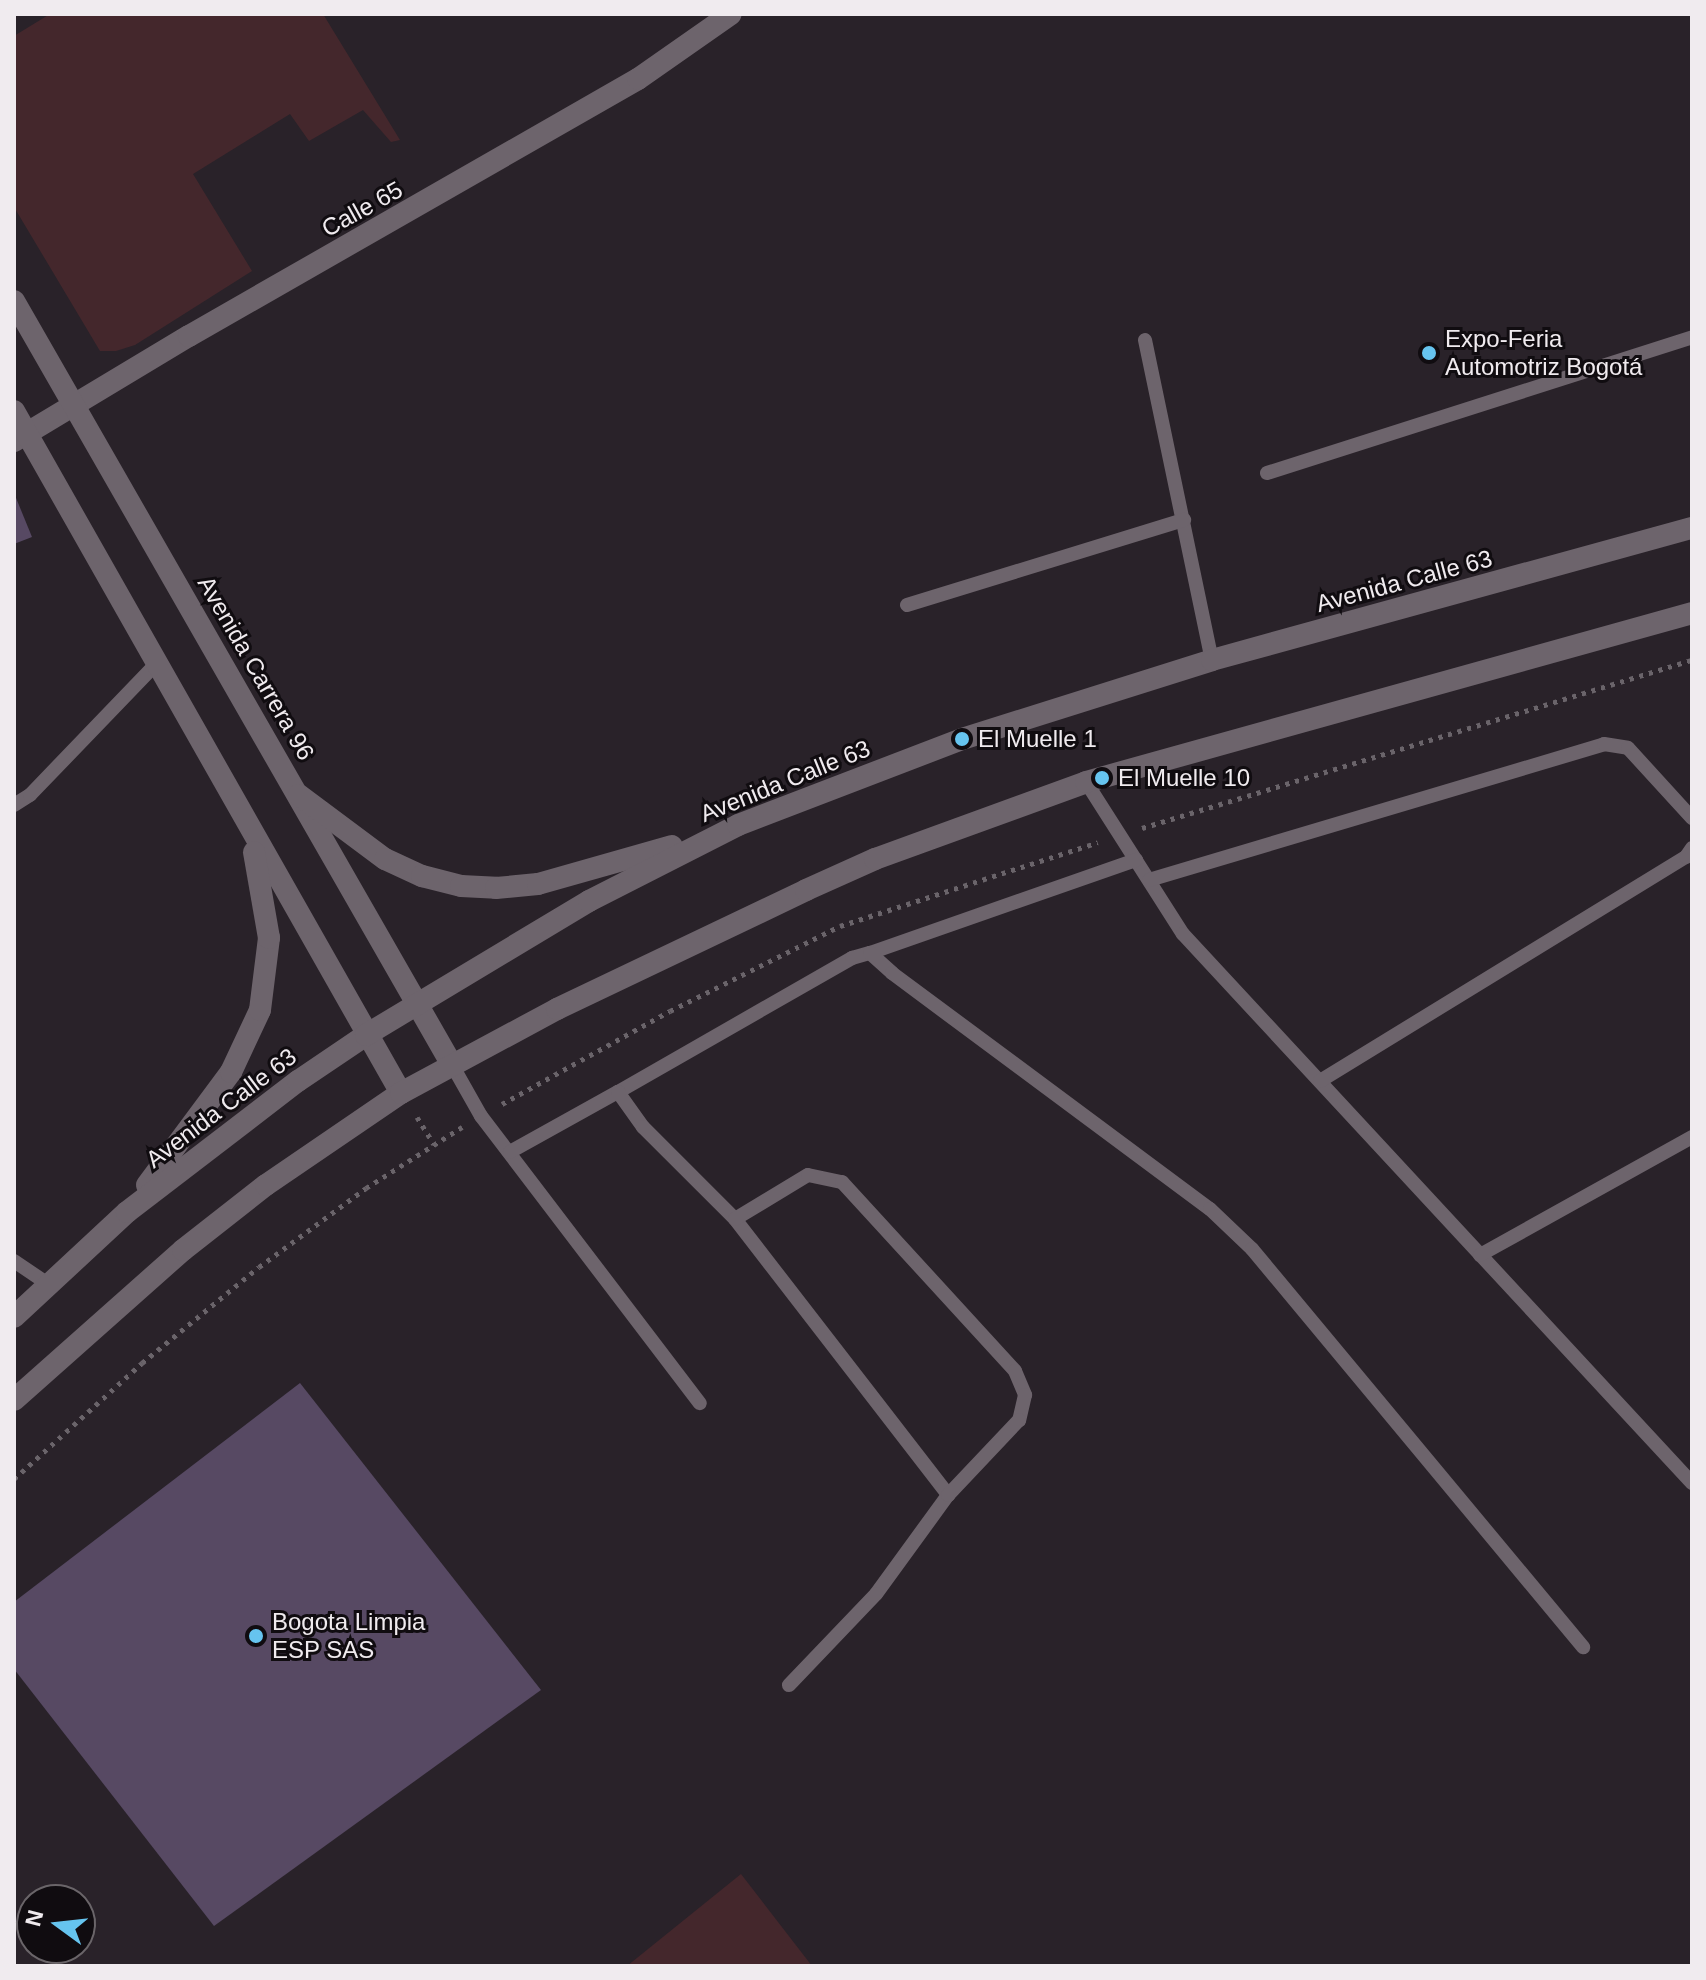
<!DOCTYPE html>
<meta charset="utf-8">
<style>
body{margin:0}
#map{position:relative;width:1706px;height:1980px;overflow:hidden;background:#292229;font-family:Arial,sans-serif}
div>[style]{position:absolute}
.green>*{inset:0;background:#44272c}
.building>*{inset:0;background:#574963}
.path>*{height:5px;margin-top:-2.5px;transform-origin:0;background:repeating-linear-gradient(90deg,#6a646a 0 4px,transparent 0 10px)}
.service>*{height:14px;margin:-7px;padding:0 7px;transform-origin:7px;border-radius:7px;background:#6d646c}
.minor>*{height:22px;margin:-11px;padding:0 11px;transform-origin:11px;border-radius:11px;background:#6d646c}
.tertiary>*{height:22px;margin:-11px;padding:0 11px;transform-origin:11px;border-radius:11px;background:#6d646c}
.secondary>*{height:22px;margin:-11px;padding:0 11px;transform-origin:11px;border-radius:11px;background:#6d646c}
.dots>*{width:22px;height:22px;translate:-50% -50%;box-sizing:border-box;border:4px solid #100c10;border-radius:50%}
span{translate:-50% -50%;white-space:nowrap;text-align:center;line-height:1.15;-webkit-text-stroke:6px #100c10;paint-order:stroke}
.street-label{font-size:24px;color:#f0ebef}
.poi-label{font-size:24px;color:#f0ebef}
.left{translate:0 -50%;text-align:left}
.frame{position:absolute;inset:0;border:16px solid #f0ebef;pointer-events:none}
.north{position:absolute;left:16px;top:1884px;width:80px;height:80px;box-sizing:border-box;background:#100c10;border:2px solid #6a6569;border-radius:50%;rotate:285deg;font-size:22px;font-weight:700;line-height:32px;text-align:center;color:#f0ebef}
.north::after{content:'';display:block;margin:auto;width:28px;height:36px;background:#66c4ef;clip-path:polygon(50% 0,100% 100%,50% 72%,0 100%)}
</style>
<div id="map">
<div class="green">
<i style="clip-path:polygon(50px 14px,323px 14px,400px 140px,391px 142px,363px 110px,309px 141px,290px 114px,193px 174px,252px 271px,135px 345px,116px 351px,100px 351px,14px 207px,14px 36px)"></i>
<i style="clip-path:polygon(741px 1874px,812px 1966px,627px 1966px)"></i>
</div>
<div class="building">
<i style="clip-path:polygon(14px 493px,32px 537px,14px 544px)"></i>
<i style="clip-path:polygon(300px 1383px,541px 1690px,214px 1926px,14px 1669px,14px 1602px)"></i>
</div>
<div class="path">
<i style="left:1142px;top:828px;width:575px;rotate:-16.99deg"></i>
<i style="left:502px;top:1104px;width:192px;rotate:-29deg"></i>
<i style="left:670px;top:1011px;width:190px;rotate:-26.6deg"></i>
<i style="left:840px;top:926px;width:271px;rotate:-18deg"></i>
<i style="left:417px;top:1117px;width:32px;rotate:58deg"></i>
<i style="left:14px;top:1479px;width:173px;rotate:-42.2deg"></i>
<i style="left:142px;top:1363px;width:151px;rotate:-39.4deg"></i>
<i style="left:259px;top:1267px;width:133px;rotate:-36.4deg"></i>
<i style="left:366px;top:1188px;width:114px;rotate:-32.4deg"></i>
</div>
<div class="service">
<i style="left:1145px;top:340px;width:327px;rotate:78.2deg"></i>
<i style="left:1267px;top:473px;width:446px;rotate:-17.7deg"></i>
<i style="left:907px;top:605px;width:290px;rotate:-17.1deg"></i>
<i style="left:1086px;top:782px;width:180px;rotate:57.5deg"></i>
<i style="left:1183px;top:934px;width:749px;rotate:47.17deg"></i>
<i style="left:14px;top:805px;width:19px;rotate:-32deg"></i>
<i style="left:30px;top:795px;width:183px;rotate:-46.1deg"></i>
<i style="left:1149px;top:880px;width:475px;rotate:-16.6deg"></i>
<i style="left:1604px;top:744px;width:24px;rotate:9deg"></i>
<i style="left:1628px;top:748px;width:95px;rotate:47.6deg"></i>
<i style="left:870px;top:953px;width:282px;rotate:-19.3deg"></i>
<i style="left:451px;top:1063px;width:61px;rotate:60.5deg"></i>
<i style="left:481px;top:1116px;width:361px;rotate:52.7deg"></i>
<i style="left:1320px;top:1081px;width:429px;rotate:-31.5deg"></i>
<i style="left:1686px;top:857px;width:11px;rotate:-56deg"></i>
<i style="left:618px;top:1092px;width:270px;rotate:-29.8deg"></i>
<i style="left:852px;top:958px;width:19px;rotate:-16deg"></i>
<i style="left:870px;top:953px;width:30px;rotate:42deg"></i>
<i style="left:892px;top:973px;width:396px;rotate:36.6deg"></i>
<i style="left:1210px;top:1209px;width:58px;rotate:43.6deg"></i>
<i style="left:1252px;top:1249px;width:518px;rotate:50.25deg"></i>
<i style="left:510px;top:1152px;width:124px;rotate:-29.1deg"></i>
<i style="left:618px;top:1092px;width:43px;rotate:54.5deg"></i>
<i style="left:643px;top:1127px;width:130px;rotate:45deg"></i>
<i style="left:735px;top:1219px;width:349px;rotate:52.3deg"></i>
<i style="left:948px;top:1495px;width:122px;rotate:126deg"></i>
<i style="left:876px;top:1594px;width:126px;rotate:133.7deg"></i>
<i style="left:735px;top:1219px;width:85px;rotate:-31.1deg"></i>
<i style="left:808px;top:1175px;width:35px;rotate:12deg"></i>
<i style="left:842px;top:1182px;width:256px;rotate:47.5deg"></i>
<i style="left:1015px;top:1371px;width:26px;rotate:67deg"></i>
<i style="left:1025px;top:1395px;width:26px;rotate:103deg"></i>
<i style="left:1019px;top:1420px;width:103px;rotate:133.4deg"></i>
<i style="left:1480px;top:1255px;width:243px;rotate:-29.1deg"></i>
<i style="left:14px;top:1261px;width:41px;rotate:34.1deg"></i>
</div>
<div class="minor">
<i style="left:14px;top:441px;width:204px;rotate:-31deg"></i>
<i style="left:189px;top:336px;width:517px;rotate:-29.79deg"></i>
<i style="left:638px;top:79px;width:113px;rotate:-35deg"></i>
</div>
<div class="tertiary">
<i style="left:14px;top:301px;width:878px;rotate:60.17deg"></i>
</div>
<div class="secondary">
<i style="left:14px;top:411px;width:784px;rotate:60.43deg"></i>
<i style="left:299px;top:795px;width:107px;rotate:36.7deg"></i>
<i style="left:385px;top:859px;width:41px;rotate:24.7deg"></i>
<i style="left:422px;top:876px;width:40px;rotate:14.4deg"></i>
<i style="left:461px;top:886px;width:35px;rotate:3deg"></i>
<i style="left:496px;top:888px;width:42px;rotate:-5.4deg"></i>
<i style="left:538px;top:884px;width:139px;rotate:-15.8deg"></i>
<i style="left:147px;top:1185px;width:141px;rotate:-53.4deg"></i>
<i style="left:231px;top:1072px;width:68px;rotate:-64.9deg"></i>
<i style="left:260px;top:1010px;width:73px;rotate:-82.9deg"></i>
<i style="left:269px;top:938px;width:87px;rotate:-99.9deg"></i>
<i style="left:14px;top:1317px;width:154px;rotate:-42.9deg"></i>
<i style="left:127px;top:1212px;width:215px;rotate:-37.5deg"></i>
<i style="left:298px;top:1081px;width:82px;rotate:-34.1deg"></i>
<i style="left:366px;top:1035px;width:260px;rotate:-31deg"></i>
<i style="left:589px;top:901px;width:167px;rotate:-27deg"></i>
<i style="left:738px;top:825px;width:240px;rotate:-21deg"></i>
<i style="left:962px;top:739px;width:262px;rotate:-17.5deg"></i>
<i style="left:1212px;top:660px;width:498px;rotate:-15.4deg"></i>
<i style="left:14px;top:1400px;width:226px;rotate:-41.6deg"></i>
<i style="left:183px;top:1250px;width:105px;rotate:-38.1deg"></i>
<i style="left:266px;top:1185px;width:163px;rotate:-34.3deg"></i>
<i style="left:401px;top:1093px;width:177px;rotate:-28.3deg"></i>
<i style="left:557px;top:1009px;width:276px;rotate:-25.5deg"></i>
<i style="left:806px;top:890px;width:76px;rotate:-24.2deg"></i>
<i style="left:875px;top:859px;width:225px;rotate:-20deg"></i>
<i style="left:1086px;top:782px;width:629px;rotate:-15.58deg"></i>
</div>
<div class="dots">
<i style="left:1429px;top:353px;background:#66c4ef"></i>
<i style="left:962px;top:739px;background:#66c4ef"></i>
<i style="left:1102px;top:778px;background:#66c4ef"></i>
<i style="left:256px;top:1636px;background:#66c4ef"></i>
</div>
<div class="street-label">
<span style="left:362px;top:209px;rotate:-29deg">Calle 65</span>
<span style="left:1404px;top:581px;rotate:-15deg">Avenida Calle 63</span>
<span style="left:256px;top:668px;rotate:60deg">Avenida Carrera 96</span>
<span style="left:785px;top:781px;rotate:-22deg">Avenida Calle 63</span>
<span style="left:221px;top:1108px;rotate:-37deg">Avenida Calle 63</span>
</div>
<div class="poi-label">
<span class="left" style="left:1445px;top:353px">Expo-Feria<br>Automotriz Bogotá</span>
<span class="left" style="left:978px;top:739px">El Muelle 1</span>
<span class="left" style="left:1118px;top:778px">El Muelle 10</span>
<span class="left" style="left:272px;top:1636px">Bogota Limpia<br>ESP SAS</span>
</div>
<div class="frame"></div>
<div class="north">N</div>
</div>
